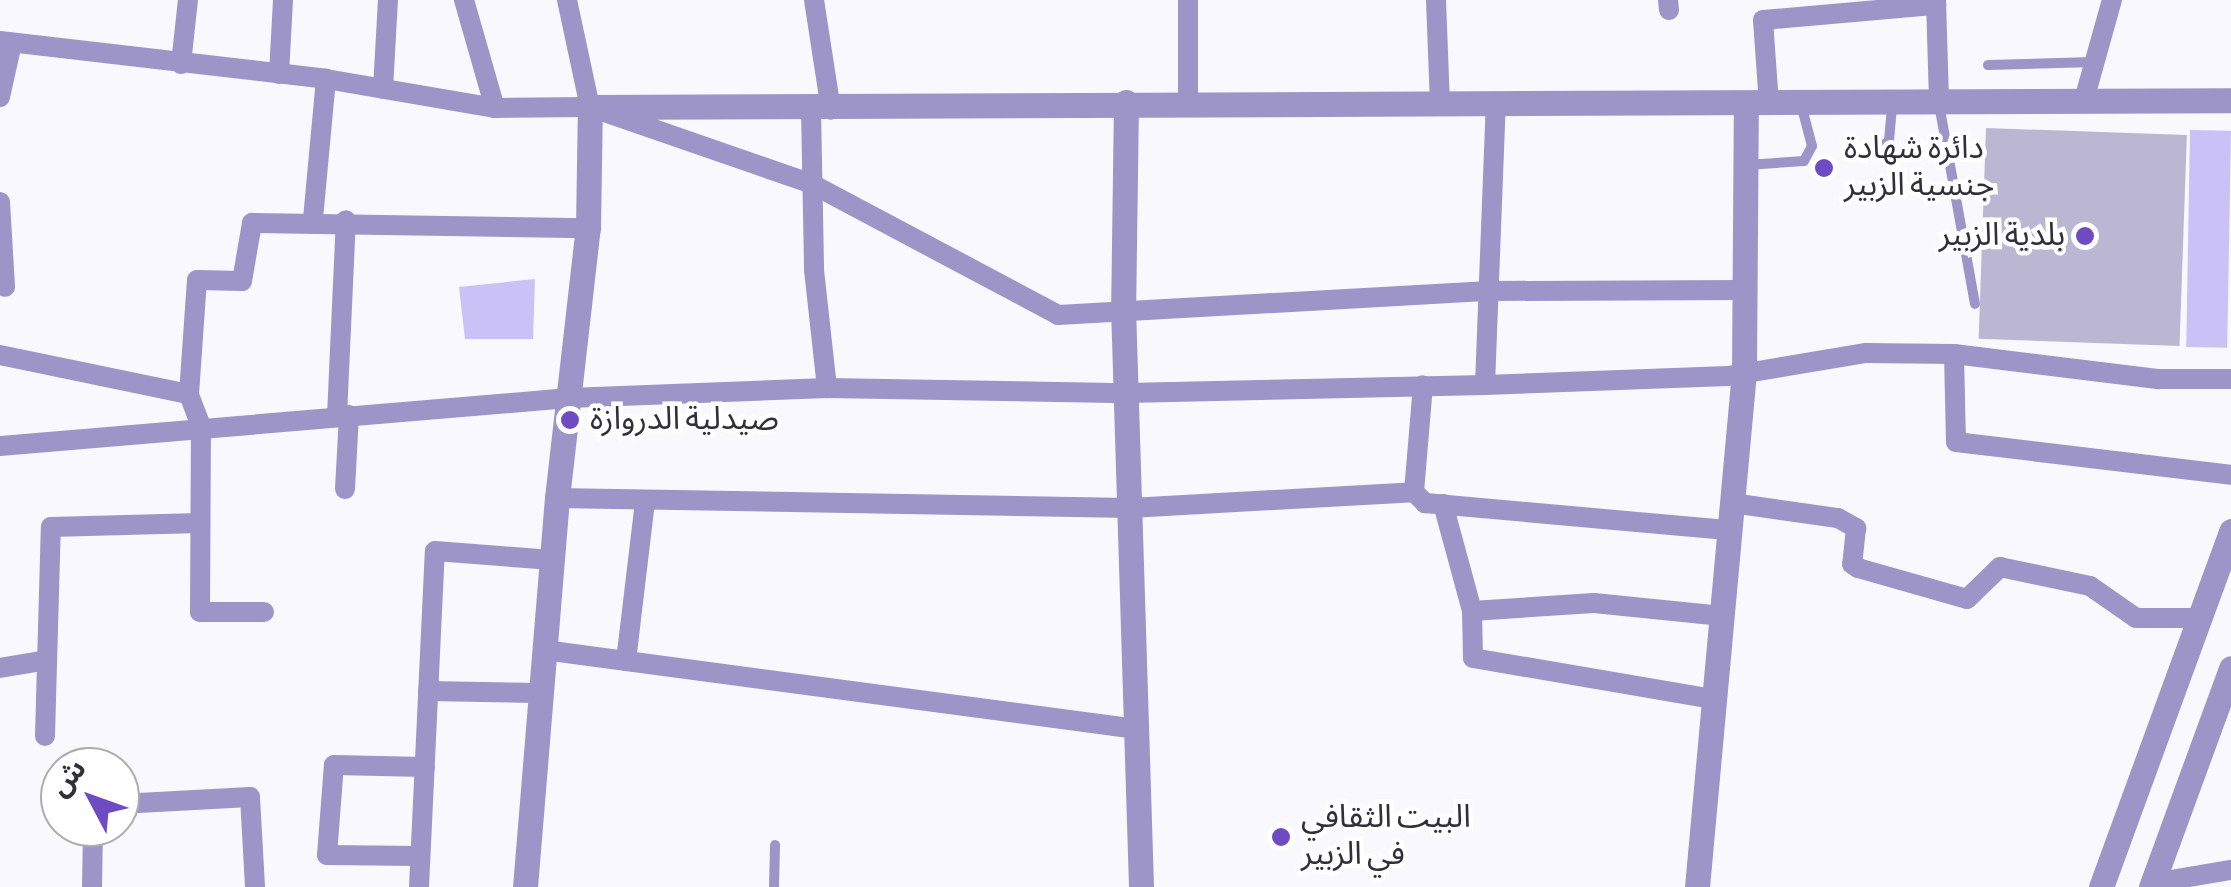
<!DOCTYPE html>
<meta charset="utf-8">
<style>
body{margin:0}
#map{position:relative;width:2231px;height:887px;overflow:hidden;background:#f8f8fe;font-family:"Sofia Sans Condensed","Noto Sans Arabic",sans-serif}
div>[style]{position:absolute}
.green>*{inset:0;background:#cac1f6;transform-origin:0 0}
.building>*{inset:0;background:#bbb7d3;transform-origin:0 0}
.service>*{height:10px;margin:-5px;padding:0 5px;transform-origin:5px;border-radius:5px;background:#9d94c7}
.minor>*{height:20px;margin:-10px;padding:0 10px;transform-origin:10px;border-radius:10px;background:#9d94c7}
.tertiary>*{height:25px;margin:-12.5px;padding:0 12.5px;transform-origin:12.5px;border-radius:12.5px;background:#9d94c7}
.dots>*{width:28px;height:28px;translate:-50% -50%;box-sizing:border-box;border:5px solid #fff;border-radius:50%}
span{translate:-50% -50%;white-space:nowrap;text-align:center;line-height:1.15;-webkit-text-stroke:9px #fff;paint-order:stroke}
.poi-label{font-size:32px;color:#312f3a}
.left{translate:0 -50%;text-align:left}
.right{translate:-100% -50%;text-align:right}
.north{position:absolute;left:40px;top:747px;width:100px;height:100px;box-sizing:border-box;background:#fff;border:2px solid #adacb0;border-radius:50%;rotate:311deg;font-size:28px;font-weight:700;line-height:40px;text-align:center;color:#312f3a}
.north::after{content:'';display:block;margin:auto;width:35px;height:45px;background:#6e4ac3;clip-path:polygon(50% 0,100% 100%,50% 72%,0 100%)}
</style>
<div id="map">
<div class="green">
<i style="left:2190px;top:130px;width:41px;height:217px;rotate:1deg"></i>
<i style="clip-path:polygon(535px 279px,533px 339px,465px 339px,459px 287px)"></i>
</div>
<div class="building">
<i style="left:1986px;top:128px;width:201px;height:211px;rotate:2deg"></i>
</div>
<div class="service">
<i style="left:1988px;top:65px;width:106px;rotate:-1.6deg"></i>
<i style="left:1939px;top:104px;width:203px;rotate:79.8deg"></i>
<i style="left:1867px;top:157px;width:27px;rotate:-36deg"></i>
<i style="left:1889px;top:141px;width:38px;rotate:-85deg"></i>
<i style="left:1747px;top:165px;width:57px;rotate:-4deg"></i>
<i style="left:1804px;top:161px;width:17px;rotate:-62deg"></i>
<i style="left:1812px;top:146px;width:43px;rotate:-104.7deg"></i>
<i style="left:774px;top:887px;width:42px;rotate:-88.6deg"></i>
</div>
<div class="minor">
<i style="left:464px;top:0;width:112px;rotate:74deg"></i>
<i style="left:567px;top:0;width:109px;rotate:77.9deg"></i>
<i style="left:814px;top:0;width:111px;rotate:81.2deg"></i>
<i style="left:1436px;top:0;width:104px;rotate:87.8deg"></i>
<i style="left:1668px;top:0;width:10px;rotate:84deg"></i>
<i style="left:1936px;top:0;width:102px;rotate:88.3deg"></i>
<i style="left:0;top:41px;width:328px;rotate:6.6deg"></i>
<i style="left:326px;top:79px;width:171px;rotate:9.7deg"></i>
<i style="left:495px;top:108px;width:95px;rotate:-0.6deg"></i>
<i style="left:590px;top:107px;width:235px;rotate:19.1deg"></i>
<i style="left:812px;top:184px;width:279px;rotate:28deg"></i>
<i style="left:1058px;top:315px;width:432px;rotate:-3.2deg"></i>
<i style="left:1489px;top:291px;width:256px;rotate:-0.2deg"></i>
<i style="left:181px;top:64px;width:64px;rotate:-83.8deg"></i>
<i style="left:279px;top:74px;width:74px;rotate:-86.9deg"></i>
<i style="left:383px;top:89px;width:89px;rotate:-86.8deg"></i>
<i style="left:0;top:97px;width:55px;rotate:-77.5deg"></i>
<i style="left:2084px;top:100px;width:104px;rotate:-74.4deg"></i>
<i style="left:1188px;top:102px;width:102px;rotate:-90deg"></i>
<i style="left:1769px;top:104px;width:84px;rotate:-94.1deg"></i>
<i style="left:1763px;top:20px;width:174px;rotate:-5deg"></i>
<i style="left:811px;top:109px;width:161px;rotate:88.9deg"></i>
<i style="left:814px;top:270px;width:119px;rotate:83.7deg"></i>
<i style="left:0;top:202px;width:85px;rotate:86.6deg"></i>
<i style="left:313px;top:219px;width:141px;rotate:-84.7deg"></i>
<i style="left:1954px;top:354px;width:88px;rotate:88.7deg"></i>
<i style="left:1956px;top:442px;width:277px;rotate:6.8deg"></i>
<i style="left:0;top:355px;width:193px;rotate:11.7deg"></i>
<i style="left:1485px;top:385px;width:280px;rotate:-87.8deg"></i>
<i style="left:337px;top:416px;width:196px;rotate:-87.4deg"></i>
<i style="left:0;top:446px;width:571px;rotate:-4.82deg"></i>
<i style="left:569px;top:398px;width:258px;rotate:-2.2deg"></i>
<i style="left:827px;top:388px;width:300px;rotate:1deg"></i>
<i style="left:1127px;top:393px;width:358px;rotate:-1.3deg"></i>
<i style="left:1485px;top:385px;width:243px;rotate:-2.1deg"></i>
<i style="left:1728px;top:376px;width:140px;rotate:-9.5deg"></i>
<i style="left:1866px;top:353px;width:88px;rotate:0.7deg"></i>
<i style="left:1954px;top:354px;width:207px;rotate:7deg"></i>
<i style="left:2159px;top:379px;width:72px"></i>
<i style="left:345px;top:489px;width:74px;rotate:-86.9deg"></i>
<i style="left:1414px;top:492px;width:107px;rotate:-85.2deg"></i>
<i style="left:557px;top:498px;width:573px;rotate:1deg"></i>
<i style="left:1130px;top:508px;width:284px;rotate:-3.2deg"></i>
<i style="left:1414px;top:492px;width:16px;rotate:45deg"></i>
<i style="left:1425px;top:503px;width:306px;rotate:5.1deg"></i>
<i style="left:1732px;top:503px;width:107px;rotate:8.1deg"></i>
<i style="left:1838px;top:518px;width:21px;rotate:29deg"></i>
<i style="left:1856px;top:528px;width:36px;rotate:96deg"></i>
<i style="left:1852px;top:564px;width:7px;rotate:34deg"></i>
<i style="left:1858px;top:568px;width:113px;rotate:15.9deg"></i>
<i style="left:1967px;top:599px;width:46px;rotate:-44.1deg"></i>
<i style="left:2000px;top:567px;width:92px;rotate:11.9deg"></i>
<i style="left:2090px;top:586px;width:56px;rotate:34.8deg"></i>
<i style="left:2136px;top:618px;width:65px"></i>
<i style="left:1443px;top:504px;width:111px;rotate:74.8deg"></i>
<i style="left:1472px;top:611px;width:47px;rotate:88.8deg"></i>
<i style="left:1473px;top:658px;width:244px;rotate:9.7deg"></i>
<i style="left:1472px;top:611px;width:122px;rotate:-3.8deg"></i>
<i style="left:1594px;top:603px;width:129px;rotate:5.8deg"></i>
<i style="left:264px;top:612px;width:64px;rotate:180deg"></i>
<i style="left:200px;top:612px;width:186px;rotate:-89.7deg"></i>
<i style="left:201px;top:426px;width:34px;rotate:-111deg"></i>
<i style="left:189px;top:394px;width:114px;rotate:-86deg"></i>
<i style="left:197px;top:280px;width:45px;rotate:1.3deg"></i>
<i style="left:242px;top:281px;width:59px;rotate:-80.2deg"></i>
<i style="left:252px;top:223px;width:336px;rotate:0.9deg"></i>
<i style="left:544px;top:650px;width:598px;rotate:7.59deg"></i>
<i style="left:626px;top:661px;width:160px;rotate:-83.2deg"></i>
<i style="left:0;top:668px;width:43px;rotate:-9.5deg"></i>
<i style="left:428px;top:691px;width:112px;rotate:1deg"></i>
<i style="left:45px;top:736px;width:209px;rotate:-88.4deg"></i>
<i style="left:51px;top:527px;width:149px;rotate:-1.5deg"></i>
<i style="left:120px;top:804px;width:130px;rotate:-3.1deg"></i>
<i style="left:250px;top:797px;width:90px;rotate:86.8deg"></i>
<i style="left:420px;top:856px;width:93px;rotate:-179.4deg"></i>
<i style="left:327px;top:855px;width:90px;rotate:-85.6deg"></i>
<i style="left:334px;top:765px;width:91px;rotate:1.3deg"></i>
<i style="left:2153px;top:883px;width:79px;rotate:-9.5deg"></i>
<i style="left:92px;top:887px;width:60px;rotate:-89deg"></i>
<i style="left:419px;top:887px;width:336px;rotate:-87.3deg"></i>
<i style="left:435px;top:551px;width:117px;rotate:4.4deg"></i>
</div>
<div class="tertiary">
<i style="left:1126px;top:102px;width:205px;rotate:90.8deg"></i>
<i style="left:1123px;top:307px;width:580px;rotate:88.22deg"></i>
<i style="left:525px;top:887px;width:390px;rotate:-85.3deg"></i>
<i style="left:557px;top:498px;width:272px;rotate:-83.5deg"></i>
<i style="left:588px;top:228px;width:121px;rotate:-89.1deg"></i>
<i style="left:590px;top:107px;width:1641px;rotate:-0.24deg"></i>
<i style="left:1697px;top:887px;width:517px;rotate:-84.79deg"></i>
<i style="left:1744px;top:372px;width:268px;rotate:-89.6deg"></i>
<i style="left:2101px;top:887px;width:379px;rotate:-69.9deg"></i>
<i style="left:2151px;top:887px;width:233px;rotate:-69.9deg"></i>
</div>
<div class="dots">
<i style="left:1824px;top:168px;background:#6e4ac3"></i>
<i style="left:2085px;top:236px;background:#6e4ac3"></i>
<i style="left:570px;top:420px;background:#6e4ac3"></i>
<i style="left:1281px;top:837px;background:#6e4ac3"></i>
</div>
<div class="poi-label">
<span class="left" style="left:1844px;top:168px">دائرة شهادة<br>جنسية الزبير</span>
<span class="right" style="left:2065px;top:236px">بلدية الزبير</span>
<span class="left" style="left:590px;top:420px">صيدلية الدروازة</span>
<span class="left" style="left:1301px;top:837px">البيت الثقافي<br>في الزبير</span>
</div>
<div class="north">ش</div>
</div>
